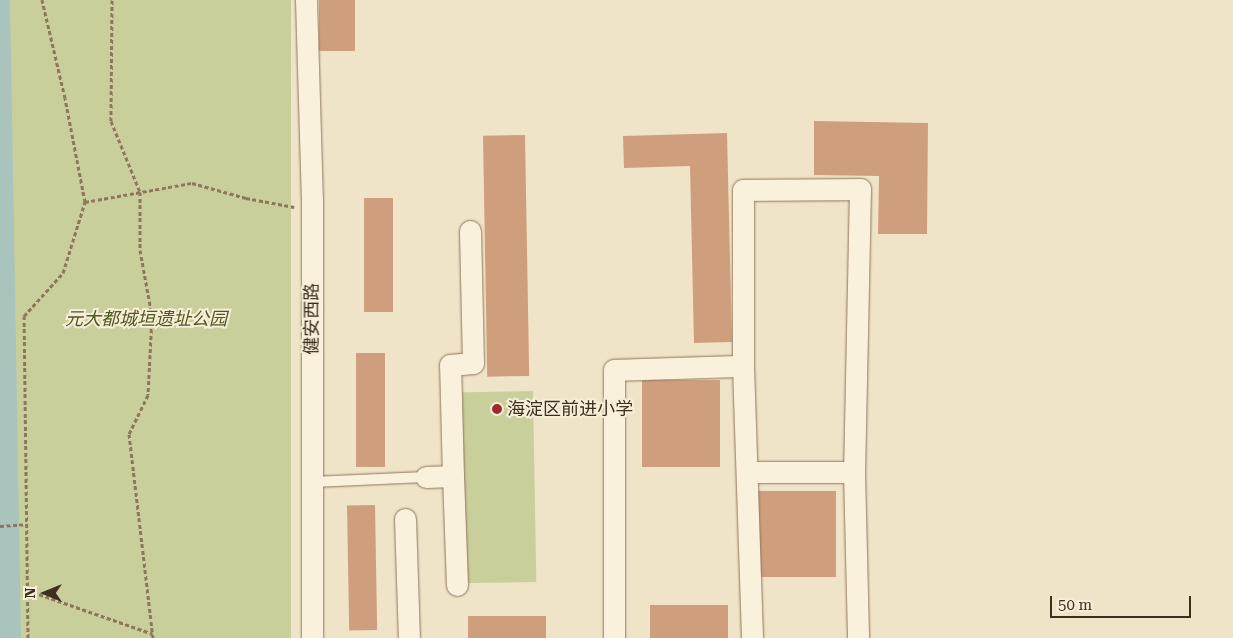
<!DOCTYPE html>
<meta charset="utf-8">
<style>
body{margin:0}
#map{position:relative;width:1233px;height:638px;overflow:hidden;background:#f0e4c8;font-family:"Roboto Serif","Noto Sans SC",serif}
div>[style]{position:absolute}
.green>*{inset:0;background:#c9cf9b;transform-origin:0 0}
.water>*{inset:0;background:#a9c4bc}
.building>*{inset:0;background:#cf9f7d;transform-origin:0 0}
.path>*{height:3px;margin-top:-1.5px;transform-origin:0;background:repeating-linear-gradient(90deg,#8d765c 0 4px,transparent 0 6.5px)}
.roads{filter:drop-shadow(0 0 1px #8d765c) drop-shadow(0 0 1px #8d765c)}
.lane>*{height:10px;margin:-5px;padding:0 5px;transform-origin:5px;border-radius:5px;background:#faf1dc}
.street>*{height:21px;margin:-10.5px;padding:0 10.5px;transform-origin:10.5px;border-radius:10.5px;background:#faf1dc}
.dots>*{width:14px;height:14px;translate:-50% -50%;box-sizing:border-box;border:2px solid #f7eed8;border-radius:50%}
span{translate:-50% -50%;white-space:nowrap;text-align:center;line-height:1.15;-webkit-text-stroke:4px #f7eed8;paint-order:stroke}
.park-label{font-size:18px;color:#4d5a26;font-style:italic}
.street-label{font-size:18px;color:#3d2e20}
.poi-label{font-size:18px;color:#3d2e20}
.left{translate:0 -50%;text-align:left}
.north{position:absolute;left:20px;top:568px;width:50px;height:50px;-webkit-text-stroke:4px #f7eed8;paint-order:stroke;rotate:270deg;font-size:14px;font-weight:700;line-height:20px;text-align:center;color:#3d2e20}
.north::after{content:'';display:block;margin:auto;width:18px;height:22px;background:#3d2e20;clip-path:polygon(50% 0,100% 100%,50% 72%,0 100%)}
.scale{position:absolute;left:1050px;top:596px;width:141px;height:22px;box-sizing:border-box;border:2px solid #3d2e20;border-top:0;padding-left:6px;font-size:15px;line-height:18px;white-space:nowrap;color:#3d2e20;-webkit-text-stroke:4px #f7eed8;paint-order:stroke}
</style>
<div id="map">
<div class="green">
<i style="left:0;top:0;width:291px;height:638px"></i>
<i style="left:533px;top:391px;width:191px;height:80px;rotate:89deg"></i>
</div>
<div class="water">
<i style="clip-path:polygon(0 0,10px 0,21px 638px,0 638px)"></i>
</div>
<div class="building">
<i style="left:319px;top:0;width:36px;height:51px"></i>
<i style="clip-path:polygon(814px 121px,928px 123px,927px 234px,878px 234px,879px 176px,814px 175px)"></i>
<i style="clip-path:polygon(727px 133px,732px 342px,694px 343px,690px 166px,624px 168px,623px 136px)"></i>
<i style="left:525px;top:135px;width:241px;height:42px;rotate:89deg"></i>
<i style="left:364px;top:198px;width:29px;height:114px"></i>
<i style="left:356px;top:353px;width:29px;height:114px"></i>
<i style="left:642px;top:380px;width:78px;height:87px"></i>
<i style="left:758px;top:491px;width:78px;height:86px"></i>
<i style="left:375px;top:505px;width:125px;height:28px;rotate:89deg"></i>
<i style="left:650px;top:605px;width:78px;height:33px"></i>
<i style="left:468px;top:616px;width:78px;height:22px"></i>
</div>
<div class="path">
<i style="left:112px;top:0;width:121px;rotate:90.5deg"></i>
<i style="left:111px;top:121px;width:77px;rotate:67.8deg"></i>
<i style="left:140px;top:192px;width:58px;rotate:90deg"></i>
<i style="left:140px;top:250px;width:67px;rotate:79.7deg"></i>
<i style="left:152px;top:316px;width:79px;rotate:92.9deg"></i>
<i style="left:148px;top:395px;width:43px;rotate:116deg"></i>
<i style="left:129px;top:434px;width:205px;rotate:83.3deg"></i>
<i style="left:85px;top:202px;width:109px;rotate:-10.1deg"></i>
<i style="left:192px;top:183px;width:56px;rotate:15.5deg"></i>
<i style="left:246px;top:198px;width:49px;rotate:10.6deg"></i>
<i style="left:0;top:526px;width:26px;rotate:-4deg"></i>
<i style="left:27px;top:590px;width:133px;rotate:19.2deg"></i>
<i style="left:28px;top:638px;width:322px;rotate:-90.7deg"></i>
<i style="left:24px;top:316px;width:58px;rotate:-47.8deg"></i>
<i style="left:63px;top:273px;width:74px;rotate:-72.8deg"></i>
<i style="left:85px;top:202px;width:106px;rotate:-100.9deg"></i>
<i style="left:65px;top:98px;width:101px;rotate:-103.2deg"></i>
</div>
<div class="roads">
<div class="lane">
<i style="left:312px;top:482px;width:114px;rotate:-2.5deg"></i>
</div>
<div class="street">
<i style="left:306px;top:0;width:198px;rotate:88.3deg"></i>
<i style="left:312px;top:198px;width:440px;rotate:90deg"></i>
<i style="left:743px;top:366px;width:176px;rotate:-90deg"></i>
<i style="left:743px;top:190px;width:117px;rotate:-0.5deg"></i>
<i style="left:860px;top:189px;width:283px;rotate:91.2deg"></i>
<i style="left:747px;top:472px;width:107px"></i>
<i style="left:854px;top:472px;width:166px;rotate:88.6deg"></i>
<i style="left:453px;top:476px;width:111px;rotate:-91.5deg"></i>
<i style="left:450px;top:365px;width:23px;rotate:-5deg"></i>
<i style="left:473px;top:363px;width:132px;rotate:-91.3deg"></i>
<i style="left:426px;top:477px;width:27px;rotate:-2deg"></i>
<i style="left:453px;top:476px;width:109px;rotate:87.9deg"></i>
<i style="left:405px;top:519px;width:119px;rotate:88.1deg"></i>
<i style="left:614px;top:638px;width:268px;rotate:-90deg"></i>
<i style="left:614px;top:370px;width:129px;rotate:-1.8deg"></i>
<i style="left:743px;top:366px;width:272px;rotate:88.1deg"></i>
</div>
</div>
<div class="dots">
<i style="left:497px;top:409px;background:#9e2a2b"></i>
</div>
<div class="park-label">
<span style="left:146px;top:319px">元大都城垣遗址公园</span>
</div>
<div class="street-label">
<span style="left:312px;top:319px;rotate:-90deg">健安西路</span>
</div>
<div class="poi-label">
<span class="left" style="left:507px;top:409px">海淀区前进小学</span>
</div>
<div class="north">N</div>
<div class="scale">50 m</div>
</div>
